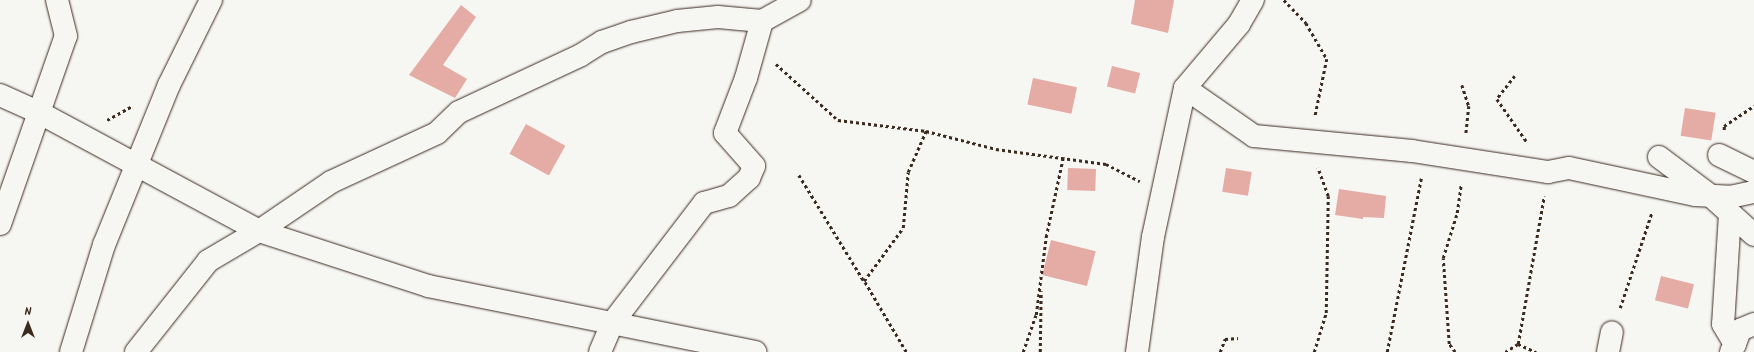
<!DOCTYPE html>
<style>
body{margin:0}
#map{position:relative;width:1754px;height:352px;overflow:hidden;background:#f6f6f2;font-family:Kalam,sans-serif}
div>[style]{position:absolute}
.building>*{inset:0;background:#e5aba5;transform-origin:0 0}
.path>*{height:2.5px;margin-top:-1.25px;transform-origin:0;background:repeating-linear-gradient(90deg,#3b2a1e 0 3px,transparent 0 6px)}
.roads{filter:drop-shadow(0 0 1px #3b2a1e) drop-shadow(0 0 1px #3b2a1e)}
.minor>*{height:22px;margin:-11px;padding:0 11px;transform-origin:11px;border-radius:11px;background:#f6f6f2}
span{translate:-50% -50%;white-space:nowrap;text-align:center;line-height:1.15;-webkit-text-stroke:3.5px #f6f6f2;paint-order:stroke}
.north{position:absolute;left:8px;top:304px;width:40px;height:40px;-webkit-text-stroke:3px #f6f6f2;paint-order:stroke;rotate:0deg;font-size:11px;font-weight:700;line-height:16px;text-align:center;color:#3b2a1e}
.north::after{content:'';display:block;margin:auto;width:14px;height:18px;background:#3b2a1e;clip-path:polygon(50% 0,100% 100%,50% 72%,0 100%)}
</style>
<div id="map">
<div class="building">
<i style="clip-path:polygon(1135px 0,1174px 0,1168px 33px,1131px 24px)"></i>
<i style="clip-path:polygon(461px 5px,476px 17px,443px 65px,467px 79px,455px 98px,409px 75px)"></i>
<i style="left:1112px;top:66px;width:29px;height:21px;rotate:14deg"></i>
<i style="left:1033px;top:78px;width:45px;height:27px;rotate:12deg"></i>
<i style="left:1685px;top:108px;width:31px;height:28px;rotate:9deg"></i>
<i style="left:526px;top:124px;width:45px;height:34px;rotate:29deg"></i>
<i style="left:1068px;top:168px;width:28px;height:22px;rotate:2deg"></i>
<i style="left:1226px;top:168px;width:26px;height:24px;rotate:9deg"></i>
<i style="clip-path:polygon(1339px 189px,1386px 196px,1384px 218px,1363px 217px,1363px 219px,1335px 215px)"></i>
<i style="left:1051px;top:240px;width:46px;height:36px;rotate:14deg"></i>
<i style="left:1661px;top:276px;width:34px;height:25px;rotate:14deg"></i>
</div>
<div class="path">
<i style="left:1284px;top:0;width:32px;rotate:46deg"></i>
<i style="left:1306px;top:23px;width:42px;rotate:59.7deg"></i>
<i style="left:1327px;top:59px;width:59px;rotate:101.7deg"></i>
<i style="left:776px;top:64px;width:84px;rotate:42.1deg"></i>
<i style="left:838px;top:120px;width:89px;rotate:7.1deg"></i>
<i style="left:926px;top:131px;width:72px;rotate:14.4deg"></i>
<i style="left:996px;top:149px;width:111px;rotate:7.8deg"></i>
<i style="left:1106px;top:164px;width:38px;rotate:27deg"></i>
<i style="left:1515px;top:76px;width:29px;rotate:128deg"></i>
<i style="left:1497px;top:99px;width:52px;rotate:55.1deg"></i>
<i style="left:1462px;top:85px;width:22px;rotate:72deg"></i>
<i style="left:1469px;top:106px;width:28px;rotate:96deg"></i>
<i style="left:107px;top:120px;width:29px;rotate:-29deg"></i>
<i style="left:1724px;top:130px;width:4px;rotate:-90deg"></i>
<i style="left:1724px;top:126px;width:36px;rotate:-34deg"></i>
<i style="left:799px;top:175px;width:124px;rotate:58.5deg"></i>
<i style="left:1620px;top:308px;width:101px;rotate:-71.6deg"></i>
<i style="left:1518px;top:344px;width:20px;rotate:24deg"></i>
<i style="left:906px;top:352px;width:82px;rotate:-120.6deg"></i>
<i style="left:864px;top:281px;width:66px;rotate:-53.7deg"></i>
<i style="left:903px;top:228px;width:56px;rotate:-84.9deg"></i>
<i style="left:908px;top:172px;width:45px;rotate:-66.3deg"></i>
<i style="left:1023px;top:352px;width:39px;rotate:-71deg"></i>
<i style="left:1036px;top:315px;width:79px;rotate:-82.7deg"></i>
<i style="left:1046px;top:237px;width:81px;rotate:-77.9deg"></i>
<i style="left:1040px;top:352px;width:61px;rotate:-89.1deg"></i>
<i style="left:1220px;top:352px;width:14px;rotate:-69deg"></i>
<i style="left:1225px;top:339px;width:13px;rotate:-4deg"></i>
<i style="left:1314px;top:352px;width:41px;rotate:-72.9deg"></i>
<i style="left:1326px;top:313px;width:117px;rotate:-89deg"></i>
<i style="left:1328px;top:196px;width:30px;rotate:-110deg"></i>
<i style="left:1387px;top:352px;width:177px;rotate:-78.9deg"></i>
<i style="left:1455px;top:352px;width:10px;rotate:-127deg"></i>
<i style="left:1449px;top:344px;width:86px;rotate:-94deg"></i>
<i style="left:1443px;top:258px;width:47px;rotate:-72.7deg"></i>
<i style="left:1457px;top:213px;width:28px;rotate:-82deg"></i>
<i style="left:1505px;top:352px;width:15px;rotate:-32deg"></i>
<i style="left:1518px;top:344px;width:150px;rotate:-80deg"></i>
</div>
<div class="roads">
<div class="minor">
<i style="left:1185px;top:88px;width:84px;rotate:34.8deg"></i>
<i style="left:1254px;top:136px;width:159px;rotate:5.4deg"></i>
<i style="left:1412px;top:151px;width:138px;rotate:8.8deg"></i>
<i style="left:1548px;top:172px;width:21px;rotate:-11deg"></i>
<i style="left:1569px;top:168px;width:129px;rotate:12.1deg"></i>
<i style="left:1695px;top:195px;width:35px;rotate:3deg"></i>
<i style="left:1730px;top:197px;width:25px;rotate:-12deg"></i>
<i style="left:0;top:95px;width:44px;rotate:24.2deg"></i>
<i style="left:40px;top:113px;width:249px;rotate:28.3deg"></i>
<i style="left:259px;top:231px;width:178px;rotate:18deg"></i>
<i style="left:428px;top:286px;width:334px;rotate:11.4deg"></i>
<i style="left:1719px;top:155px;width:39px;rotate:26deg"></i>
<i style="left:1659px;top:157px;width:65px;rotate:36.9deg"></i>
<i style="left:1711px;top:196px;width:58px;rotate:42.2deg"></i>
<i style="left:1730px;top:214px;width:110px;rotate:93.6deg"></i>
<i style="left:1723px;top:324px;width:23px;rotate:59deg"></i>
<i style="left:1735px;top:344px;width:9px;rotate:117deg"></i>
<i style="left:0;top:224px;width:199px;rotate:-70.7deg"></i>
<i style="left:66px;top:36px;width:37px;rotate:-104deg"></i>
<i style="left:1735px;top:344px;width:15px;rotate:-70deg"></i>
<i style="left:1740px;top:330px;width:15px;rotate:-23deg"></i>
<i style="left:71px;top:352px;width:112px;rotate:-72.9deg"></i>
<i style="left:104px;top:245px;width:173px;rotate:-67.9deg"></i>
<i style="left:169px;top:85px;width:95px;rotate:-63.7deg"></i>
<i style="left:136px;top:352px;width:116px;rotate:-51.6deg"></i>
<i style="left:208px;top:261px;width:59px;rotate:-30.5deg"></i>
<i style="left:259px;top:231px;width:87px;rotate:-34.2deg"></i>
<i style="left:331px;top:182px;width:117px;rotate:-24.8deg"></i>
<i style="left:437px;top:133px;width:30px;rotate:-44deg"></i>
<i style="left:459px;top:112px;width:135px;rotate:-25deg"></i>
<i style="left:581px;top:55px;width:25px;rotate:-32deg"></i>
<i style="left:602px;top:42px;width:31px;rotate:-19deg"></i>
<i style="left:631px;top:32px;width:47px;rotate:-13.4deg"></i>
<i style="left:677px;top:21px;width:41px;rotate:-5.6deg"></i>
<i style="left:718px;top:17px;width:44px;rotate:5.2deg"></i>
<i style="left:600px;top:352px;width:33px;rotate:-67deg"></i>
<i style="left:613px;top:322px;width:150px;rotate:-52.6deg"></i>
<i style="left:704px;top:203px;width:26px;rotate:-16deg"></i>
<i style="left:729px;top:196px;width:27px;rotate:-42deg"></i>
<i style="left:749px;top:178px;width:13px;rotate:-67deg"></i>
<i style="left:754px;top:166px;width:44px;rotate:-131.3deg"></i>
<i style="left:725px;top:133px;width:59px;rotate:-69.1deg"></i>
<i style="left:746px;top:78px;width:59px;rotate:-74.3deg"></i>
<i style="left:762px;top:21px;width:43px;rotate:-28.9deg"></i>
<i style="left:1137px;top:352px;width:116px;rotate:-82.1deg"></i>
<i style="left:1153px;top:237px;width:152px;rotate:-77.9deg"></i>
<i style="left:1185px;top:88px;width:84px;rotate:-49.8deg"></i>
<i style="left:1239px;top:24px;width:28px;rotate:-60deg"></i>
<i style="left:1608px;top:352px;width:20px;rotate:-79deg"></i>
</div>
</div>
<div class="north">N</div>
</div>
